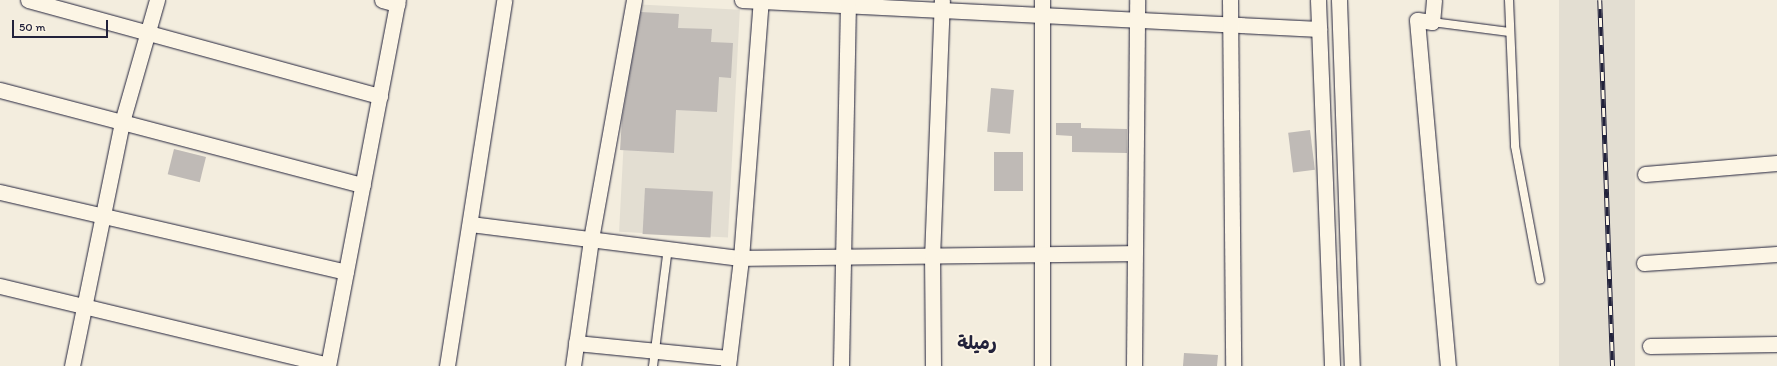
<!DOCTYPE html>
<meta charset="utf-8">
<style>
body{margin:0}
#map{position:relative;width:1777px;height:366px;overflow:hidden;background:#f3edde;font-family:Itim,"Playpen Sans Arabic",sans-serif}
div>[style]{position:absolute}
.built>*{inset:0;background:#e3ded2;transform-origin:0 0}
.building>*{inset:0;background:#bfbab6;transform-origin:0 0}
.roads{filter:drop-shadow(0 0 1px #22223b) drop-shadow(0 0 1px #22223b)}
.service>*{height:8px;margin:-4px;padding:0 4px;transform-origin:4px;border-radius:4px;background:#fcf5e5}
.minor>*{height:15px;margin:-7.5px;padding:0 7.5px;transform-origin:7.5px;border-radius:7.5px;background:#fcf5e5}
.rail>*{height:4.5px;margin-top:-2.25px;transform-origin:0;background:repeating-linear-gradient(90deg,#fcf5e5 0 9px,#22223b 0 18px);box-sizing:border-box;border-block:1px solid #22223b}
span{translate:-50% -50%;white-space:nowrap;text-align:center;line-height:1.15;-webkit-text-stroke:4px #fcf5e5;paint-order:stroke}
.district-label{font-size:18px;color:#22223b;font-weight:700}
.scale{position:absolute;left:12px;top:20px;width:96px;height:18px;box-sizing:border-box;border:2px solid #22223b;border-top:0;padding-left:5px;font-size:12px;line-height:14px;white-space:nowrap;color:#22223b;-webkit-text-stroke:3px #fcf5e5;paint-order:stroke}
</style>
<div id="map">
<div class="built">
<i style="left:1559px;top:0;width:76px;height:366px"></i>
<i style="left:631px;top:4px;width:109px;height:228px;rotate:3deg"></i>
</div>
<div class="building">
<i style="clip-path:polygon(641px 12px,679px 14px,678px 28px,712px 29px,711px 42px,733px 43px,731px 78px,719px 77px,717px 112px,676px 110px,674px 153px,620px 150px,622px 119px)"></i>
<i style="left:991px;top:88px;width:23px;height:44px;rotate:5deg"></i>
<i style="clip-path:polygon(1056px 123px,1081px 123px,1081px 128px,1127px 129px,1127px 153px,1072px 152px,1072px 136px,1056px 135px)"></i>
<i style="left:1310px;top:130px;width:40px;height:22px;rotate:83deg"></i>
<i style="left:174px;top:149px;width:33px;height:26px;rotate:14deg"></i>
<i style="left:994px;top:152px;width:29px;height:39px"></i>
<i style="left:645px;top:188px;width:68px;height:46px;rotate:3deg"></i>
<i style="clip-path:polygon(1184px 353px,1218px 355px,1217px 366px,1183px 366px)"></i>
</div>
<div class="roads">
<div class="service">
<i style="left:1509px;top:0;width:146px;rotate:87.6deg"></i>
<i style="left:1515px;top:146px;width:136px;rotate:79.4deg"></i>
<i style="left:1432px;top:22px;width:78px;rotate:7.4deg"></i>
<i style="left:653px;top:366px;width:120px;rotate:-82.8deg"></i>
</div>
<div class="minor">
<i style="left:28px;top:0;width:365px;rotate:15.3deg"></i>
<i style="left:382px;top:0;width:16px;rotate:15deg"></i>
<i style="left:742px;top:0;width:578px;rotate:2.88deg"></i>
<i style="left:1042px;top:0;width:366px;rotate:90deg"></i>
<i style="left:1230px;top:0;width:366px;rotate:89.5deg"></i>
<i style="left:1318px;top:0;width:366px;rotate:87.8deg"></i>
<i style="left:1339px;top:0;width:366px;rotate:88deg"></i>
<i style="left:1434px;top:0;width:22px;rotate:95deg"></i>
<i style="left:1432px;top:22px;width:15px;rotate:-172deg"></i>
<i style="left:1417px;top:20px;width:347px;rotate:84.9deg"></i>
<i style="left:0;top:90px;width:375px;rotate:14.7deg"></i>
<i style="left:1645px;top:174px;width:132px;rotate:-4.8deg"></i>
<i style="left:0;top:192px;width:355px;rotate:13deg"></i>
<i style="left:470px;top:224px;width:273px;rotate:7.2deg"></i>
<i style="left:741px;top:258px;width:394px;rotate:-0.7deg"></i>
<i style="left:1644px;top:263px;width:133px;rotate:-3.9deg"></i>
<i style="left:0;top:286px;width:337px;rotate:13.5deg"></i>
<i style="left:576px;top:343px;width:153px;rotate:5.6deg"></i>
<i style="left:1650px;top:346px;width:127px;rotate:-0.9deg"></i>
<i style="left:72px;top:366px;width:249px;rotate:-78.4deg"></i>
<i style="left:122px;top:122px;width:127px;rotate:-74deg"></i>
<i style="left:328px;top:366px;width:373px;rotate:-79.2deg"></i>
<i style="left:447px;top:366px;width:370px;rotate:-81.1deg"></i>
<i style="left:573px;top:366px;width:128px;rotate:-81.9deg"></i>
<i style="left:591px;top:239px;width:243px;rotate:-79.8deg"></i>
<i style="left:728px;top:366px;width:109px;rotate:-83.1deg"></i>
<i style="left:741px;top:258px;width:259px;rotate:-85.6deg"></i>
<i style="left:841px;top:366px;width:366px;rotate:-88.9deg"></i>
<i style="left:933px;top:366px;width:108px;rotate:-90.5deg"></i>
<i style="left:932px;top:258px;width:258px;rotate:-87.8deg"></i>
<i style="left:1134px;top:366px;width:366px;rotate:-89.5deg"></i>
</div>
</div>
<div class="rail">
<i style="left:1600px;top:0;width:366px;rotate:88deg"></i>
</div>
<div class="district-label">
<span style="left:977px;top:343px">رميلة</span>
</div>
<div class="scale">50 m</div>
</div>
